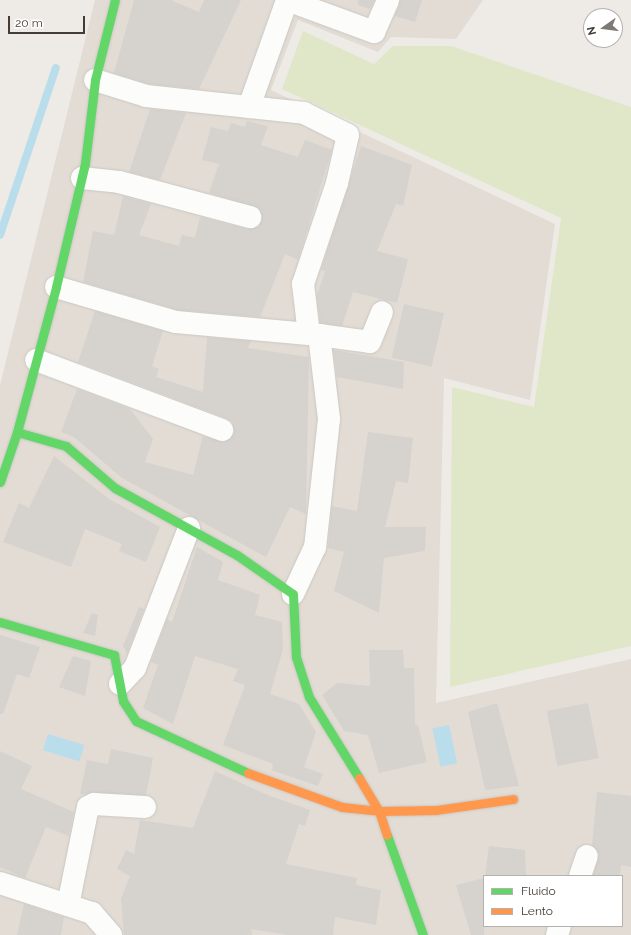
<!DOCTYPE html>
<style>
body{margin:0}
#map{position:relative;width:631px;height:935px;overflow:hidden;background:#eeebe7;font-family:Raleway,sans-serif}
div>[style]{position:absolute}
.residential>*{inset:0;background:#e2dcd4}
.green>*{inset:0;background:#dfe7c8}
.water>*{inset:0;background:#b9ddea;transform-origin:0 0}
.stream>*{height:8px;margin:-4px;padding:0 4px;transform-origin:4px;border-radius:4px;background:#b9ddea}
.building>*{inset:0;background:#d6d2ce;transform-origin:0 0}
.roads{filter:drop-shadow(0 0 1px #cac7c3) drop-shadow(0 0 1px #cac7c3)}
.street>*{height:22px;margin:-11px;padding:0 11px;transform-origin:11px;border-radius:11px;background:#fcfcfb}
.fast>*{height:9px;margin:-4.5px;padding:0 4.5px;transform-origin:4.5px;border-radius:4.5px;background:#63d668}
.slow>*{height:9px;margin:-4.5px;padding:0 4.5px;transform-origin:4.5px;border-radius:4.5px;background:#ff974d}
span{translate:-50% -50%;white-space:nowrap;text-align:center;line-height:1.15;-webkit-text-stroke:4px #fff;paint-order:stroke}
.legend{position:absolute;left:483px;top:875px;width:140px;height:52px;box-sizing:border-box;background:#fff;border:1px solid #b4b1ae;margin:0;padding:5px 7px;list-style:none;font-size:12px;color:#433b34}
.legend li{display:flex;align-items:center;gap:8px;height:20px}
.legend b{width:20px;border:1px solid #b4b1ae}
.north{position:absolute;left:583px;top:8px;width:40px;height:40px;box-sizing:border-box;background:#fff;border:1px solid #b4b1ae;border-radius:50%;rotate:256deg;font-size:11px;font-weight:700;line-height:16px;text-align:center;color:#433b34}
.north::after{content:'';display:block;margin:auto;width:14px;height:18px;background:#7f7973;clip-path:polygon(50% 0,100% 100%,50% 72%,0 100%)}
.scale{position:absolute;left:8px;top:16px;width:77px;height:18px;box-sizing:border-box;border:2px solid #433b34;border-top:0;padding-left:5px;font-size:12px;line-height:14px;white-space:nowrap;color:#433b34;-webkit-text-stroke:3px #fff;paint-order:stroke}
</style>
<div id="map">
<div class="residential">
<i style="clip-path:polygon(evenodd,95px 0,483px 0,456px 39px,391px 37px,378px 52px,298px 20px,271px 90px,555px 224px,530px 400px,444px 378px,436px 703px,631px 659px,631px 935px,0 935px,0 385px,95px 0,484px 876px,622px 876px,622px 926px,484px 926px,484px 876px)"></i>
</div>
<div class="green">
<i style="clip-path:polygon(303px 31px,374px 64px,393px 46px,451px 46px,631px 107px,631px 646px,450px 687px,452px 387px,534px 407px,561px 218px,282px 89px)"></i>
</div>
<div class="water">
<i style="left:449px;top:725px;width:39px;height:17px;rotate:78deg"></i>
<i style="left:48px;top:734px;width:38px;height:17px;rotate:17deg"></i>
</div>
<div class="stream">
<i style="left:0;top:235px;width:176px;rotate:-71.5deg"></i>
</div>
<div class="building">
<i style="clip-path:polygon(134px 0,171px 0,199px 12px,204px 0,241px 0,199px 89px,149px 84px,114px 73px)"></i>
<i style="clip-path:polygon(358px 0,374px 0,370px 9px,358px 5px)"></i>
<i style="clip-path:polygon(400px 0,422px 0,415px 22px,395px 16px)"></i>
<i style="clip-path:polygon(150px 109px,186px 113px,160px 180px,129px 172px)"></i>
<i style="clip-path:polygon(247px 121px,268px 126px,261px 145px,298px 157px,305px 140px,332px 150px,298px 260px,285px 254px,260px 317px,178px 310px,83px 282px,93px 231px,114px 235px,123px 196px,151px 204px,139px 235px,179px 246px,182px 235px,195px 238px,200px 217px,247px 229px,259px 226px,262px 220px,259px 208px,209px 193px,219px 164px,202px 160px,211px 127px,228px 131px,231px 123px,245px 127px)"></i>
<i style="clip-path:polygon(361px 146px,412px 165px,403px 206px,396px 204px,377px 251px,408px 259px,397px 303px,353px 292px,342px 326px,320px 323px,317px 295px,325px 271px,321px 270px)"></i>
<i style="left:404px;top:304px;width:41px;height:55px;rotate:13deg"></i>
<i style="clip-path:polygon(95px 311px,163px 331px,152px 366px,159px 369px,156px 377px,203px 392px,207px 337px,251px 341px,248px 348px,309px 357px,306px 514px,290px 507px,266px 557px,122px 478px,74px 437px,61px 432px,77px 389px,130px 409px,153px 439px,145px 462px,193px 475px,203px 436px,224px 442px,234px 434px,232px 422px,226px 418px,78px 362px)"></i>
<i style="clip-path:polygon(333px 350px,404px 362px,403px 389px,337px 377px)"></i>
<i style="clip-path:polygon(368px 432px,413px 438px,408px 483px,396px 481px,385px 527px,426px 527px,425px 551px,384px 558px,379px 613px,334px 591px,344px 552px,328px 548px,332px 506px,357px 511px)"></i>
<i style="clip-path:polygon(54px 456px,109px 499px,160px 527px,146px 562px,119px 551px,122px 544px,85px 529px,71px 567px,3px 542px,19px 503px,29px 508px)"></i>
<i style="clip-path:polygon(197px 547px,223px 562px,218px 580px,260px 595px,255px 615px,282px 622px,283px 649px,270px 694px,299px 704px,316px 732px,304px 767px,323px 774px,318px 786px,280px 773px,272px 770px,273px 764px,223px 745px,245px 685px,233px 681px,238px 669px,195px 656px,173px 724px,143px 708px,158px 665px,151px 662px,167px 619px,172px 622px)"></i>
<i style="clip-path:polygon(139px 607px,144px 609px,127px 654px,123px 646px)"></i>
<i style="clip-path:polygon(92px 613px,98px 615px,95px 636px,83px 633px)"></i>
<i style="clip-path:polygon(0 635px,40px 647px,29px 678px,17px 674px,3px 714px,0 714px)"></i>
<i style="clip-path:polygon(369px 650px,403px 650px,404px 668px,414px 668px,415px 725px,418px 725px,427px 762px,379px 773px,368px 735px,344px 731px,322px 695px,337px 683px,370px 686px)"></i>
<i style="clip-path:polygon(73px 656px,91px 661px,85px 696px,59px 687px)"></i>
<i style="clip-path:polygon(497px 703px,519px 786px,485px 790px,468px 712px)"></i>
<i style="left:588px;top:703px;width:56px;height:42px;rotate:79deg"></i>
<i style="clip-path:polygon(111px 749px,153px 758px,146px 795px,80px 794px,87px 760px,108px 764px)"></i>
<i style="clip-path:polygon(0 751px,32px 766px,21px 789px,74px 812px,69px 836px,46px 827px,25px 878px,0 867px)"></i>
<i style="clip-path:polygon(215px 771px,270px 796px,310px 810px,305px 826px,299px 824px,286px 864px,357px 878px,356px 885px,381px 890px,376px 925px,335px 917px,333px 935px,288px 935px,251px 929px,252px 935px,124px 935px,121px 899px,130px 876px,117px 869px,126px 850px,134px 854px,140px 820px,193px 828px)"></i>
<i style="clip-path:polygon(597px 792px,631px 796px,631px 867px,621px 865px,620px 876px,593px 876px,599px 854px,592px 845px)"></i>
<i style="clip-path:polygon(489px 846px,525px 850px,526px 876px,485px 876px)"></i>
<i style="clip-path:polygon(484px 878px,484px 935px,471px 935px,456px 885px)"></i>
<i style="clip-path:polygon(24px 904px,64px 917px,61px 935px,17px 935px)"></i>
</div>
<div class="roads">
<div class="street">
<i style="left:287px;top:0;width:93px;rotate:20.2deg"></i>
<i style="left:374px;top:32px;width:35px;rotate:-66deg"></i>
<i style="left:95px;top:80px;width:53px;rotate:17.4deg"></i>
<i style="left:146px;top:96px;width:159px;rotate:6.1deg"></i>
<i style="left:304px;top:113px;width:49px;rotate:26.6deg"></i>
<i style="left:348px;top:135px;width:49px;rotate:102.9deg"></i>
<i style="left:337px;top:183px;width:107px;rotate:108.6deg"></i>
<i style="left:303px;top:284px;width:50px;rotate:83.2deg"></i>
<i style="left:249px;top:107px;width:114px;rotate:-70.4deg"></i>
<i style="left:82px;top:178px;width:37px;rotate:6deg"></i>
<i style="left:119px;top:182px;width:136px;rotate:15deg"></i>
<i style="left:56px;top:287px;width:125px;rotate:16.3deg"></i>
<i style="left:176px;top:322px;width:144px;rotate:5.2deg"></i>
<i style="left:319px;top:335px;width:85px;rotate:83.2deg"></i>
<i style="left:329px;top:419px;width:129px;rotate:96.2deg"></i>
<i style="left:315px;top:547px;width:52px;rotate:115.1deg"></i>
<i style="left:319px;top:335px;width:51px;rotate:7.8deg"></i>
<i style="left:370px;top:342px;width:32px;rotate:-68deg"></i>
<i style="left:36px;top:360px;width:199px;rotate:20.6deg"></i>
<i style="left:120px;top:684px;width:22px;rotate:-47deg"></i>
<i style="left:135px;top:668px;width:150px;rotate:-68.9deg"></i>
<i style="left:580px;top:876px;width:21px;rotate:-71deg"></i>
<i style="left:0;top:883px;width:97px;rotate:18.1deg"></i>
<i style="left:92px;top:913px;width:29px;rotate:49deg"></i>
<i style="left:68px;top:905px;width:100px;rotate:-78.5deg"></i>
<i style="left:88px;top:807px;width:7px;rotate:-27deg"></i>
<i style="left:94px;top:804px;width:51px;rotate:3.4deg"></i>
<i style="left:557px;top:935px;width:9px;rotate:-72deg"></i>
</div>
<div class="fast">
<i style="left:17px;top:432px;width:51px;rotate:15.9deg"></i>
<i style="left:66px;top:446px;width:65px;rotate:40.6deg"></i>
<i style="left:115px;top:488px;width:139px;rotate:28.8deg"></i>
<i style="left:237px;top:555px;width:68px;rotate:34.9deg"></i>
<i style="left:293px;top:594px;width:63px;rotate:87.3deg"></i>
<i style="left:296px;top:657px;width:42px;rotate:72deg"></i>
<i style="left:309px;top:697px;width:95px;rotate:58.3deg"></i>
<i style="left:0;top:482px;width:53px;rotate:-71.2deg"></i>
<i style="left:17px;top:432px;width:150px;rotate:-74.9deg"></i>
<i style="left:56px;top:287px;width:127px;rotate:-76.8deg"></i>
<i style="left:85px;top:163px;width:84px;rotate:-83.1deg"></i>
<i style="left:95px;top:80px;width:82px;rotate:-76deg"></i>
<i style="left:0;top:622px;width:119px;rotate:16.1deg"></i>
<i style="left:114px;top:655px;width:47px;rotate:78.9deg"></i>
<i style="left:123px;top:701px;width:24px;rotate:57deg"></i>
<i style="left:136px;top:721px;width:123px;rotate:24.9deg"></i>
<i style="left:387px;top:835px;width:106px;rotate:70.2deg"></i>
</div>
<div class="slow">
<i style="left:248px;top:773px;width:100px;rotate:19.9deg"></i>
<i style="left:342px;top:807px;width:37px;rotate:6deg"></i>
<i style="left:379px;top:811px;width:25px;rotate:72deg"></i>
<i style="left:359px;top:778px;width:39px;rotate:59deg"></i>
<i style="left:379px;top:811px;width:57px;rotate:-1deg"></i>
<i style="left:436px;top:810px;width:78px;rotate:-8.1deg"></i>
</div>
</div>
<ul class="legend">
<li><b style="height:5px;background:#63d668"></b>Fluido</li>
<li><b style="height:5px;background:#ff974d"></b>Lento</li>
</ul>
<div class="north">N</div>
<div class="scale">20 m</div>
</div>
